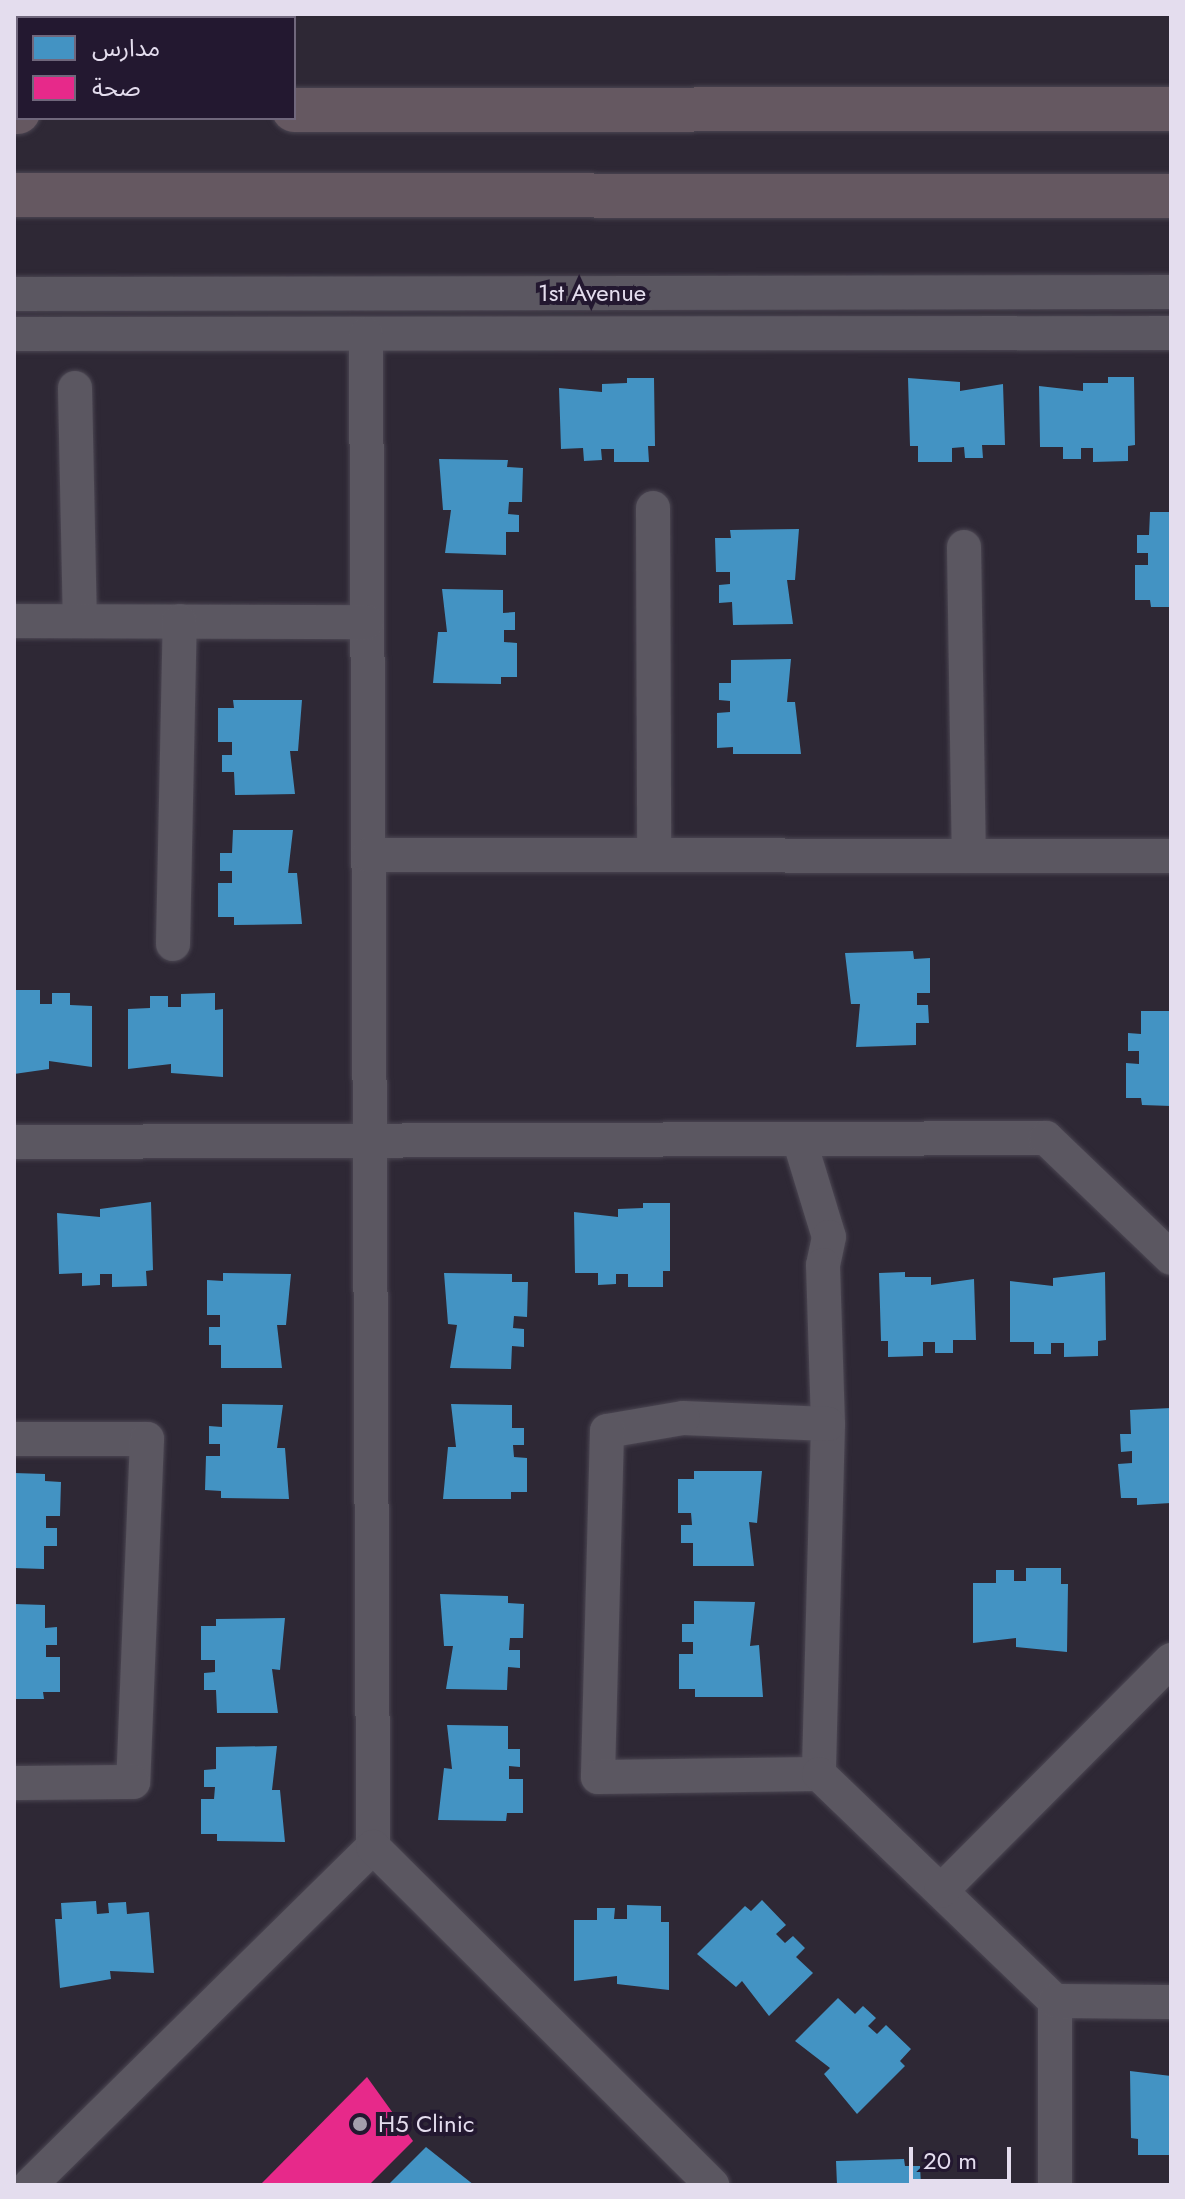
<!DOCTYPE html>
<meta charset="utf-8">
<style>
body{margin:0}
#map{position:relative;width:1185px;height:2199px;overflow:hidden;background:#2e2835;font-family:Jost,"Noto Sans Arabic",sans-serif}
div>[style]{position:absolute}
.schools>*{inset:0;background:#4393c3}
.health>*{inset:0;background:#e7298a}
.roads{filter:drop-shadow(0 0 2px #4b4652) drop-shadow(0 0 2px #4b4652)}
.minor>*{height:34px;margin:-17px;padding:0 17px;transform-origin:17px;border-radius:17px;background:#5b5761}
.major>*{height:44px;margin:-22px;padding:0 22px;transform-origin:22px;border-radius:22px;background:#655861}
.dots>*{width:22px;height:22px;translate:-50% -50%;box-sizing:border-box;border:4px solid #231830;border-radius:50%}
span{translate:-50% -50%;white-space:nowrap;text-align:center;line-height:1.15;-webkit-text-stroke:8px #231830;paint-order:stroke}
.street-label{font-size:24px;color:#e4ddee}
.poi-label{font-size:24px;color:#e4ddee}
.left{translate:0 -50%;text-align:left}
.frame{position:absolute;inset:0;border:16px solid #e4ddee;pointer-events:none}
.legend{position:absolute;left:16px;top:16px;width:280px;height:104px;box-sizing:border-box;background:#231830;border:2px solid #70677c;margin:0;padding:10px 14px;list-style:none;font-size:24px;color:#e4ddee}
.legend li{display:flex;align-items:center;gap:16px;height:40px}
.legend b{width:40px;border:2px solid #70677c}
.scale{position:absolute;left:909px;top:2147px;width:102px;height:36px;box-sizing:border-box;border:4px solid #e4ddee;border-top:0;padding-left:10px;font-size:24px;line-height:28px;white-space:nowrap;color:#e4ddee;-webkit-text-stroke:6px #231830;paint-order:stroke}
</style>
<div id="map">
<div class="schools">
<i style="clip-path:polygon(1108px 377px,1134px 377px,1135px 445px,1128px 446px,1128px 461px,1093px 462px,1093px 448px,1081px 448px,1081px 459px,1063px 459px,1063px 447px,1040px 447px,1039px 386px,1083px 391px,1083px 383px,1108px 383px)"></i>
<i style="clip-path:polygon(627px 378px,654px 378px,655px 446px,648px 446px,649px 462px,614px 462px,614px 449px,601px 449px,602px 460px,584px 461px,583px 448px,561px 449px,559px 388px,602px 392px,602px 384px,627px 383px)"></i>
<i style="clip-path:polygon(908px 378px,960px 382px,960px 391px,1003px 384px,1005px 445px,982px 445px,983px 458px,965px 458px,964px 447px,952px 448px,952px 462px,918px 462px,918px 446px,910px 446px)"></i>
<i style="clip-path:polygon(439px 459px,508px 460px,507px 467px,523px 468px,522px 502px,509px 502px,508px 514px,519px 515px,519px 532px,506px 532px,506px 555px,445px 553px,451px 510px,443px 510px)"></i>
<i style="clip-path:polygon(1150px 512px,1171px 512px,1171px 607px,1151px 607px,1150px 600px,1135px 600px,1135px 565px,1148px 565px,1148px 553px,1137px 553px,1137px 535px,1149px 535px)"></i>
<i style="clip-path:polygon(799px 529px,795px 580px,787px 580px,793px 624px,733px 625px,732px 602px,719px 603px,719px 585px,730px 584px,730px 572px,716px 572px,715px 538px,731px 538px,730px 530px)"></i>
<i style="clip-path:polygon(442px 589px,503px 590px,503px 613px,515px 612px,515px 630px,504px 630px,504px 642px,517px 643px,517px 677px,501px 677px,501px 684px,433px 683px,438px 632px,447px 632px)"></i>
<i style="clip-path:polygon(791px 659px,787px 702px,795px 702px,801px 754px,733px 754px,733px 747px,717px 748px,717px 713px,730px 712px,730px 701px,719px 700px,719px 683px,731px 683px,731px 660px)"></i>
<i style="clip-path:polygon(233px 700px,302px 700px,298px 751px,290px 751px,295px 794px,235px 795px,234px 772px,222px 772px,222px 755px,232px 755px,232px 742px,218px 742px,218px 708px,234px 708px)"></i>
<i style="clip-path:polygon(233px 830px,293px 830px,288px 873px,297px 873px,302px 924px,234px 925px,234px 917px,218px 917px,218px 883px,232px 883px,232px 871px,220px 871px,220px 853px,232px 853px)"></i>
<i style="clip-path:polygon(913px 951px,914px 959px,930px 958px,930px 993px,917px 993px,917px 1005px,928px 1005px,929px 1023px,916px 1023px,916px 1045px,856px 1047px,860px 1004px,851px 1004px,845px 953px)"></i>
<i style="clip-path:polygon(14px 990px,40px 990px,40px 1004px,52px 1004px,52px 993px,70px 993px,70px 1005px,92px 1006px,92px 1067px,49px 1061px,49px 1069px,14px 1074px)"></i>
<i style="clip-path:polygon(215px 993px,215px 1010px,223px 1009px,223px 1077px,171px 1073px,171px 1064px,128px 1069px,128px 1009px,150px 1008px,150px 996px,168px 996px,168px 1007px,181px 1007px,181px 994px)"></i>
<i style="clip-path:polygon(1141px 1011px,1171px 1011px,1171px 1106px,1142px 1105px,1141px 1098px,1126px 1098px,1126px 1063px,1139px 1064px,1139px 1051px,1128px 1051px,1128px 1033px,1141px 1034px)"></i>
<i style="clip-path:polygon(151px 1202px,153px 1270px,146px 1271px,147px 1286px,112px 1287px,112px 1274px,100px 1274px,100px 1285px,82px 1286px,82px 1273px,59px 1274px,57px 1213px,100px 1217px,100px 1209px)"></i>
<i style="clip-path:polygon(643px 1203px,670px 1203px,670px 1271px,663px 1271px,663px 1287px,628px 1287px,628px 1274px,616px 1274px,616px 1284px,598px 1285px,598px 1273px,575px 1273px,574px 1212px,618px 1217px,618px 1209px,643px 1208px)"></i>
<i style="clip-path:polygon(905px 1272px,905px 1277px,931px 1277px,931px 1285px,974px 1279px,976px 1340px,953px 1340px,953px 1353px,935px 1353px,935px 1342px,923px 1342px,923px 1356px,888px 1357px,888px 1341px,881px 1341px,879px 1273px)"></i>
<i style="clip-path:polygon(1105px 1272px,1106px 1340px,1098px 1341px,1098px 1356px,1064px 1357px,1064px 1343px,1051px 1343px,1051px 1354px,1034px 1354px,1034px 1342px,1010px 1342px,1010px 1281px,1053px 1286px,1053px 1278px)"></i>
<i style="clip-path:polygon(223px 1273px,291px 1274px,286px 1325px,277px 1325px,282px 1368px,221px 1368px,221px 1345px,209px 1345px,209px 1327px,220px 1327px,220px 1315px,207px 1315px,207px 1280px,223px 1281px)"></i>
<i style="clip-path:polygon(444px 1273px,512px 1274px,512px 1282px,528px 1282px,527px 1317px,514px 1316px,513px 1328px,524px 1329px,524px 1347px,512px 1346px,511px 1369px,450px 1368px,457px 1325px,448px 1324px)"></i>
<i style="clip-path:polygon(222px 1404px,283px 1405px,277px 1448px,285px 1448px,289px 1499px,221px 1498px,221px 1491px,205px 1490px,206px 1456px,220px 1456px,220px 1444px,209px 1444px,209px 1426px,222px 1427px)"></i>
<i style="clip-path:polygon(451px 1404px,512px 1405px,512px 1428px,524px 1428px,524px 1445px,513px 1445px,514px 1457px,527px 1458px,527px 1492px,511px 1492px,511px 1499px,443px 1499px,448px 1447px,456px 1447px)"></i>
<i style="clip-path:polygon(1171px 1408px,1171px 1503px,1137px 1505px,1137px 1498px,1121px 1498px,1118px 1464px,1132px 1463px,1132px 1451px,1121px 1452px,1120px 1434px,1131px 1434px,1130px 1410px)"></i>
<i style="clip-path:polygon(694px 1471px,762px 1471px,757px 1523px,749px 1522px,754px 1566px,693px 1566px,693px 1543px,681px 1543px,681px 1525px,692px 1525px,691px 1513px,678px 1513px,678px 1479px,694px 1479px)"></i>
<i style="clip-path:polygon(14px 1473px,45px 1474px,45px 1481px,61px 1482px,60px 1516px,46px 1516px,46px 1528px,57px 1528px,57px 1546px,44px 1546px,44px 1569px,14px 1568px)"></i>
<i style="clip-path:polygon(1026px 1568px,1061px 1568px,1061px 1584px,1068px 1584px,1067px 1652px,1016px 1647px,1016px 1638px,973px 1643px,973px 1583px,996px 1583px,996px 1570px,1014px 1570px,1014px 1581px,1026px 1581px)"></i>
<i style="clip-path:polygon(440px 1594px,508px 1596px,508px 1603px,524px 1604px,523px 1638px,510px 1638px,509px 1650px,520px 1650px,520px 1668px,508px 1667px,507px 1690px,446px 1689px,453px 1646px,444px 1646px)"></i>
<i style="clip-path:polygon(694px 1601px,755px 1602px,750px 1646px,759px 1645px,763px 1697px,695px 1697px,695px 1689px,679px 1689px,679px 1654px,693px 1654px,693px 1642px,682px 1642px,682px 1624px,694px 1624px)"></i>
<i style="clip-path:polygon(14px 1604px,45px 1605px,45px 1628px,57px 1627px,57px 1645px,46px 1645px,46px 1657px,60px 1657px,60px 1692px,43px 1692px,44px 1699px,14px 1699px)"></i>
<i style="clip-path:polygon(285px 1618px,280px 1670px,272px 1669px,278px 1713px,217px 1713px,216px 1690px,204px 1690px,204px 1673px,215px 1672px,215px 1660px,201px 1660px,201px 1626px,216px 1626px,216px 1619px)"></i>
<i style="clip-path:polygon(447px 1725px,508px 1726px,508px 1749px,520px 1749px,520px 1767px,509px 1766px,509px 1779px,523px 1779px,523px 1813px,507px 1813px,506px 1821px,438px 1820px,444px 1768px,452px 1769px)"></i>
<i style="clip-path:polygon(277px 1746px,272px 1790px,280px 1790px,285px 1842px,217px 1841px,217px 1834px,201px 1834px,201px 1799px,214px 1799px,215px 1787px,204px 1787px,204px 1770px,216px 1769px,216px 1747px)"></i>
<i style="clip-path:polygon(762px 1900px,786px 1925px,776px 1934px,785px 1943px,793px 1936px,805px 1948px,796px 1957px,813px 1973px,769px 2016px,742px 1981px,736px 1987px,697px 1954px,745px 1906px,751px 1911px)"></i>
<i style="clip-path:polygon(96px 1901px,97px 1914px,109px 1913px,108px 1903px,126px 1902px,127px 1914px,149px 1912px,154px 1973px,110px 1971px,111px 1979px,60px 1988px,55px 1919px,62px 1919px,61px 1903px)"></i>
<i style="clip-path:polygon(627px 1905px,661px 1906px,661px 1922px,669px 1922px,669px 1990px,617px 1984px,617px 1976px,574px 1981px,574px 1920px,597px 1920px,597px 1908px,615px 1908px,614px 1919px,627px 1919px)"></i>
<i style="clip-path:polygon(838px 1998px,855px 2014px,863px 2006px,876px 2018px,868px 2026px,877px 2034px,886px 2025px,911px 2049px,900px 2061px,905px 2066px,857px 2114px,824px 2074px,830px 2068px,795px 2041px)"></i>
<i style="clip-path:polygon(1130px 2071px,1171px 2076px,1171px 2155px,1138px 2155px,1138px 2139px,1131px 2138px)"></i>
<i style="clip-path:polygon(426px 2147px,474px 2185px,388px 2185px)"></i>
<i style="clip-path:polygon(904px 2159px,905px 2166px,920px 2166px,921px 2185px,837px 2185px,836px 2161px)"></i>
</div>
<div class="health">
<i style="clip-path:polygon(367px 2077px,413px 2141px,369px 2185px,260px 2185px)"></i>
</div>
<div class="roads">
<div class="minor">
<i style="left:124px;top:14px;width:4px;rotate:90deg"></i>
<i style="left:14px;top:294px;width:1157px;rotate:-0.1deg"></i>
<i style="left:14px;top:334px;width:1157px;rotate:-0.05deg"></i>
<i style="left:366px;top:334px;width:1513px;rotate:89.73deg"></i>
<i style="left:75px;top:388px;width:233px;rotate:88.8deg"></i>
<i style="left:653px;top:508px;width:347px;rotate:89.8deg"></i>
<i style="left:964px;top:547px;width:309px;rotate:89.1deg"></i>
<i style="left:14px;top:621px;width:353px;rotate:0.2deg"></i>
<i style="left:368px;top:855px;width:803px;rotate:0.07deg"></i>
<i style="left:173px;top:944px;width:323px;rotate:-88.8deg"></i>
<i style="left:799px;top:1139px;width:102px;rotate:73deg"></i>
<i style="left:829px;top:1237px;width:29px;rotate:102deg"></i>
<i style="left:823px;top:1265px;width:159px;rotate:88.2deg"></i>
<i style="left:828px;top:1424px;width:350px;rotate:91.5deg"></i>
<i style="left:14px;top:1142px;width:1032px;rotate:-0.22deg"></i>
<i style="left:1046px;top:1138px;width:173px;rotate:43.8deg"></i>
<i style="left:828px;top:1424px;width:145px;rotate:-177.6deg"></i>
<i style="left:683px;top:1418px;width:77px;rotate:170.3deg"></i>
<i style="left:607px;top:1431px;width:346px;rotate:91.5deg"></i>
<i style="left:598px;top:1777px;width:221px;rotate:-0.8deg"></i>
<i style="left:819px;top:1774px;width:327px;rotate:43.9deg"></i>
<i style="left:1055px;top:2001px;width:184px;rotate:90deg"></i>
<i style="left:14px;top:1439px;width:133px"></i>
<i style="left:147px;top:1439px;width:343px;rotate:92.3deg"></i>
<i style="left:133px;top:1782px;width:119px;rotate:179.5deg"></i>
<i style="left:941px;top:1891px;width:326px;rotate:-45.1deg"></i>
<i style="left:1055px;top:2001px;width:116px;rotate:0.5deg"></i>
<i style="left:30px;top:2185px;width:482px;rotate:-44.6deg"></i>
<i style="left:373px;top:1847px;width:479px;rotate:44.9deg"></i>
</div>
<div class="major">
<i style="left:294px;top:110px;width:877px;rotate:-0.07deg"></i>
<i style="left:14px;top:112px;width:4px"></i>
<i style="left:14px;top:195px;width:1157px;rotate:0.05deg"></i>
</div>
</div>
<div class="dots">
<i style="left:360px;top:2124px;background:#a49ead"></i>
</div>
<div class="street-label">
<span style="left:592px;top:293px">1st Avenue</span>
</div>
<div class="poi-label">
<span class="left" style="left:378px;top:2124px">H5 Clinic</span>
</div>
<div class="frame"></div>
<ul class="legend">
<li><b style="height:22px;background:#4393c3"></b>مدارس</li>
<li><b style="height:22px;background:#e7298a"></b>صحة</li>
</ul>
<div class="scale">20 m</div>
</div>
